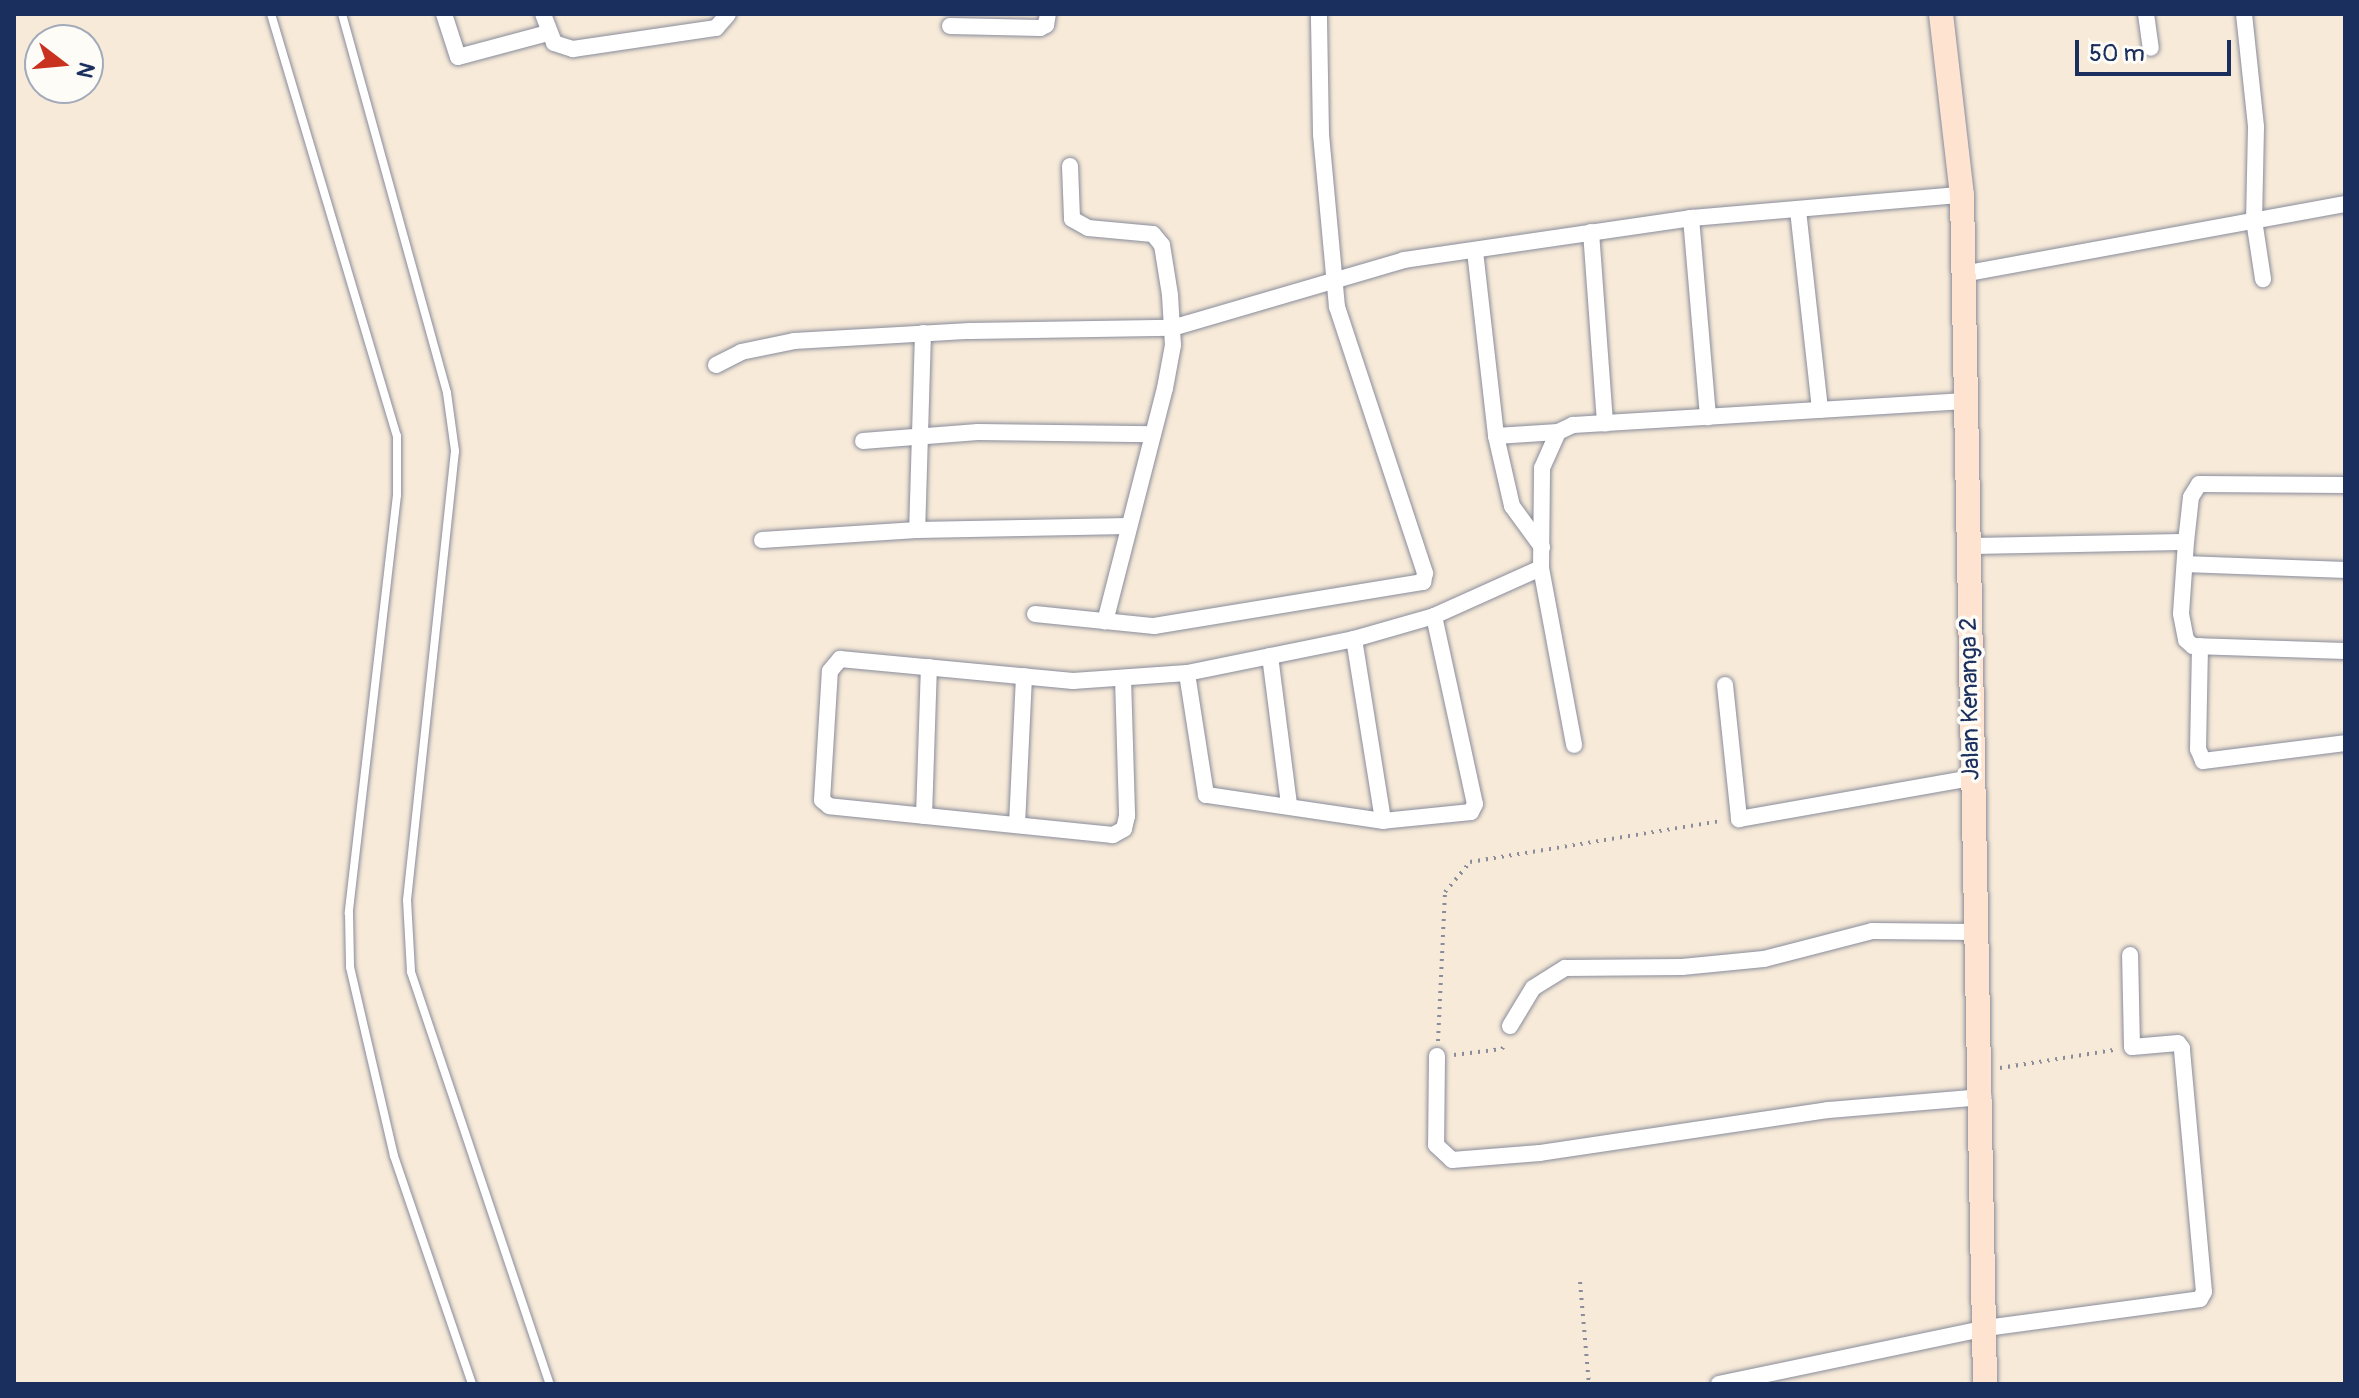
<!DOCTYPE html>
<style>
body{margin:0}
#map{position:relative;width:2359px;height:1398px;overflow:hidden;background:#f7ead8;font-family:Pangolin,sans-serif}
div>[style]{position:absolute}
.path>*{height:4px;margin-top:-2px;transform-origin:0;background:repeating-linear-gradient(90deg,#898c9b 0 2px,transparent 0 8px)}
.roads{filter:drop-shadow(0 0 2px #898c9b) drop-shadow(0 0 2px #898c9b)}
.lane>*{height:8px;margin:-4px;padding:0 4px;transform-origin:4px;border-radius:4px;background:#fff}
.street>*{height:16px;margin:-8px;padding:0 8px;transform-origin:8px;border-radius:8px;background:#fff}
.secondary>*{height:24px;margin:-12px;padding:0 12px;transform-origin:12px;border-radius:12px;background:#fee3d1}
span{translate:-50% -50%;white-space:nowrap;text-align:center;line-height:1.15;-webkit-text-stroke:7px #fdfcf7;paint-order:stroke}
.street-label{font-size:24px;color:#1b2f5e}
.frame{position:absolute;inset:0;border:16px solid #1b2f5e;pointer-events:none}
.north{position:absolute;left:24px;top:24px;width:80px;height:80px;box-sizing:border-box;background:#fdfcf7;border:2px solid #a3aaba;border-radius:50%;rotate:106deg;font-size:22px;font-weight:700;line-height:32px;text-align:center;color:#1b2f5e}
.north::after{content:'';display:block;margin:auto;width:28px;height:36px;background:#c8321e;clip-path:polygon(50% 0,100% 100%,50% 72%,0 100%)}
.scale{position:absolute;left:2075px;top:40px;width:156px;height:36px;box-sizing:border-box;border:4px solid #1b2f5e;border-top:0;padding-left:10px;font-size:24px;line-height:28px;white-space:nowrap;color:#1b2f5e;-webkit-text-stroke:6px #fdfcf7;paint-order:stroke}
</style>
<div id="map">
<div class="path">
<i style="left:1438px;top:1041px;width:149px;rotate:-87.3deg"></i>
<i style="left:1445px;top:892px;width:39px;rotate:-50deg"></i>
<i style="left:1470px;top:862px;width:253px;rotate:-9.3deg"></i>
<i style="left:1454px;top:1055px;width:48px;rotate:-7.1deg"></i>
<i style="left:1502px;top:1049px;width:7px;rotate:-56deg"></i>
<i style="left:2000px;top:1068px;width:115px;rotate:-9deg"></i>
<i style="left:1580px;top:1282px;width:102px;rotate:85deg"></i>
</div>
<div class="roads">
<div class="lane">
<i style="left:271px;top:14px;width:440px;rotate:73.4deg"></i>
<i style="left:397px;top:436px;width:59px;rotate:90deg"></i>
<i style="left:397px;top:495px;width:421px;rotate:96.6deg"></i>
<i style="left:349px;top:913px;width:54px;rotate:88.9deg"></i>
<i style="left:350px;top:967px;width:194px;rotate:76.9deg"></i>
<i style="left:394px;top:1156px;width:241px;rotate:71.1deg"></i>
<i style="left:342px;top:14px;width:393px;rotate:74.5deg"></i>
<i style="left:447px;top:393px;width:59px;rotate:82.1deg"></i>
<i style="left:455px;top:451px;width:452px;rotate:96.1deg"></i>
<i style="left:407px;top:900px;width:72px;rotate:86.8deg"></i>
<i style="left:411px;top:972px;width:435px;rotate:71.4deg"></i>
</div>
<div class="street">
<i style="left:444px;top:14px;width:45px;rotate:72deg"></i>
<i style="left:458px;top:57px;width:93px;rotate:-14.9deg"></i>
<i style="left:543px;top:14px;width:31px;rotate:69deg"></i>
<i style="left:554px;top:43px;width:20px;rotate:18deg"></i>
<i style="left:573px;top:49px;width:145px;rotate:-8.4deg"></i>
<i style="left:716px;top:28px;width:18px;rotate:-49deg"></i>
<i style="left:2146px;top:14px;width:34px;rotate:82deg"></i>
<i style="left:2244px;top:14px;width:114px;rotate:83.9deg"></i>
<i style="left:2256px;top:127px;width:93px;rotate:91.2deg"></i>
<i style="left:2254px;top:220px;width:60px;rotate:81.3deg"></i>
<i style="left:950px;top:26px;width:90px;rotate:1.3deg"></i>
<i style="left:1040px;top:28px;width:7px;rotate:-27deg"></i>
<i style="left:1046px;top:25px;width:11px;rotate:-80deg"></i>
<i style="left:1070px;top:166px;width:53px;rotate:87.8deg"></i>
<i style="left:1072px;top:219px;width:18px;rotate:29deg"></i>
<i style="left:1088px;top:228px;width:65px;rotate:5.3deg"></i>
<i style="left:1153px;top:234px;width:14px;rotate:51deg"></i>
<i style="left:1162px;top:245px;width:51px;rotate:80.9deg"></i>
<i style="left:1170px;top:295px;width:50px;rotate:86.6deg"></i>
<i style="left:1173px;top:345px;width:44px;rotate:100.5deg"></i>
<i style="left:1165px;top:388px;width:241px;rotate:104.4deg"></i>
<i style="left:1798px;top:210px;width:201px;rotate:83.7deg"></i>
<i style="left:1691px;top:218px;width:200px;rotate:85.1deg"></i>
<i style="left:1591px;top:232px;width:192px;rotate:85.8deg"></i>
<i style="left:1475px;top:251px;width:186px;rotate:83.5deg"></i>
<i style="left:1496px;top:436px;width:72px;rotate:77.1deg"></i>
<i style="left:1512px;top:506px;width:51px;rotate:53.8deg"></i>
<i style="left:1963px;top:274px;width:388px;rotate:-10.4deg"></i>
<i style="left:923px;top:333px;width:197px;rotate:91.7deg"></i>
<i style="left:917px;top:530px;width:211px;rotate:-1.1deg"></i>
<i style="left:716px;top:365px;width:28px;rotate:-27deg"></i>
<i style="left:741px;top:352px;width:54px;rotate:-11.7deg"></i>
<i style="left:794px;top:341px;width:176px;rotate:-3.3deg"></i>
<i style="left:970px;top:331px;width:202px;rotate:-0.9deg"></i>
<i style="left:1172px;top:328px;width:242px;rotate:-16.3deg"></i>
<i style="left:1404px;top:260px;width:290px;rotate:-8.3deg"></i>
<i style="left:1691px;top:218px;width:272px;rotate:-4.9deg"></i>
<i style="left:1496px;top:436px;width:62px;rotate:-3.7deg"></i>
<i style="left:863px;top:441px;width:115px;rotate:-4.5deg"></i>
<i style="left:978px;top:432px;width:175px;rotate:0.7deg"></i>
<i style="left:762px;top:540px;width:155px;rotate:-3.7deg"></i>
<i style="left:2186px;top:542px;width:45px;rotate:-83.7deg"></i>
<i style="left:2191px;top:497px;width:15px;rotate:-58deg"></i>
<i style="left:2199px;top:484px;width:146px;rotate:0.4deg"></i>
<i style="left:1968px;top:546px;width:218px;rotate:-1.1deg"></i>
<i style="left:2186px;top:542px;width:72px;rotate:94deg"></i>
<i style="left:2181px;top:614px;width:26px;rotate:79deg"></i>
<i style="left:2186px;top:640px;width:9px;rotate:41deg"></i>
<i style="left:2193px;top:646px;width:152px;rotate:1.9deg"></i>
<i style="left:2185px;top:564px;width:160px;rotate:2.1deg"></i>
<i style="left:1541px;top:568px;width:180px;rotate:79.4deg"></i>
<i style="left:1035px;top:614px;width:120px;rotate:5.8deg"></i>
<i style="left:1154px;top:626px;width:273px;rotate:-9.3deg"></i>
<i style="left:1423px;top:582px;width:9px;rotate:-77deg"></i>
<i style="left:1425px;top:573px;width:280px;rotate:-108.3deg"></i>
<i style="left:1337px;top:307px;width:174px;rotate:-95.3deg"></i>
<i style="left:1321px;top:134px;width:120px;rotate:-91deg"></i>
<i style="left:1434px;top:616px;width:192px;rotate:77.7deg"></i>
<i style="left:1475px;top:804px;width:9px;rotate:117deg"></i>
<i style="left:1471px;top:812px;width:88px;rotate:174.2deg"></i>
<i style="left:1383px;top:821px;width:179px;rotate:-171.6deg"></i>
<i style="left:1206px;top:795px;width:123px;rotate:-98.9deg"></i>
<i style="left:1187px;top:673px;width:170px;rotate:-11.5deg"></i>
<i style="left:1354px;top:639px;width:83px;rotate:-16deg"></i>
<i style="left:1434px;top:616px;width:117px;rotate:-24.2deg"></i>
<i style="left:1541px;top:568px;width:100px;rotate:-89.4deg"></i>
<i style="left:1542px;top:468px;width:39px;rotate:-66deg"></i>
<i style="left:1558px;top:432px;width:17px;rotate:-25deg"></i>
<i style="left:1573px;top:425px;width:393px;rotate:-3.5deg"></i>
<i style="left:1354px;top:639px;width:184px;rotate:80.9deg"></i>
<i style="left:2200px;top:646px;width:103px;rotate:91.1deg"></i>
<i style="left:2198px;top:749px;width:13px;rotate:67deg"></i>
<i style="left:2203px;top:761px;width:143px;rotate:-7.2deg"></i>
<i style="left:1270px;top:656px;width:150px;rotate:82.7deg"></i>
<i style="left:1123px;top:678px;width:138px;rotate:88.3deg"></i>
<i style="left:1127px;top:816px;width:13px;rotate:103deg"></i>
<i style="left:1124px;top:829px;width:13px;rotate:151deg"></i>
<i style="left:1113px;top:835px;width:285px;rotate:-174.2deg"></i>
<i style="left:829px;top:806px;width:9px;rotate:-139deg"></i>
<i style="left:822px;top:800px;width:129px;rotate:-86.5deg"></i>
<i style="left:830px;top:671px;width:16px;rotate:-50deg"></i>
<i style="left:840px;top:659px;width:234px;rotate:5.4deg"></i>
<i style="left:1073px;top:681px;width:114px;rotate:-4deg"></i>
<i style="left:1725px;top:685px;width:135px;rotate:84deg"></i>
<i style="left:1739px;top:819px;width:237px;rotate:-10deg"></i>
<i style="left:924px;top:816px;width:149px;rotate:-88.1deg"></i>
<i style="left:1017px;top:825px;width:149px;rotate:-87.3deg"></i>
<i style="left:1510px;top:1026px;width:44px;rotate:-58.8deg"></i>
<i style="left:1533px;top:988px;width:38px;rotate:-32deg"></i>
<i style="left:1565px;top:968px;width:117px;rotate:-0.5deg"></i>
<i style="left:1682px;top:967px;width:82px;rotate:-5.6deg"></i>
<i style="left:1764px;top:959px;width:112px;rotate:-14.5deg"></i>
<i style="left:1872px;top:931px;width:103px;rotate:0.6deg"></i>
<i style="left:1437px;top:1056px;width:89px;rotate:90.6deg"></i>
<i style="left:1436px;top:1145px;width:22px;rotate:43deg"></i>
<i style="left:1452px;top:1160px;width:88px;rotate:-4.5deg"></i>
<i style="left:1540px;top:1153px;width:291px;rotate:-8.5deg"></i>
<i style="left:1828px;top:1110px;width:156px;rotate:-4.8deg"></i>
<i style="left:1719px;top:1384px;width:273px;rotate:-11.8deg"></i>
<i style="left:1986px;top:1328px;width:216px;rotate:-7.7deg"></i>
<i style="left:2200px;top:1299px;width:8px;rotate:-60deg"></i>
<i style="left:2204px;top:1292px;width:245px;rotate:-95.2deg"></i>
<i style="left:2182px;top:1048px;width:6px;rotate:-129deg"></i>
<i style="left:2178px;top:1043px;width:46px;rotate:175deg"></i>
<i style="left:2132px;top:1047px;width:92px;rotate:-91.2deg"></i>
</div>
<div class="secondary">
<i style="left:1941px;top:14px;width:182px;rotate:83.4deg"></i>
<i style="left:1962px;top:195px;width:1189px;rotate:88.89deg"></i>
</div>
</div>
<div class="street-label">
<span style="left:1970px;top:699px;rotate:-91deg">Jalan Kenanga 2</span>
</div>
<div class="frame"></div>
<div class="north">N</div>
<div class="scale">50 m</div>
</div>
